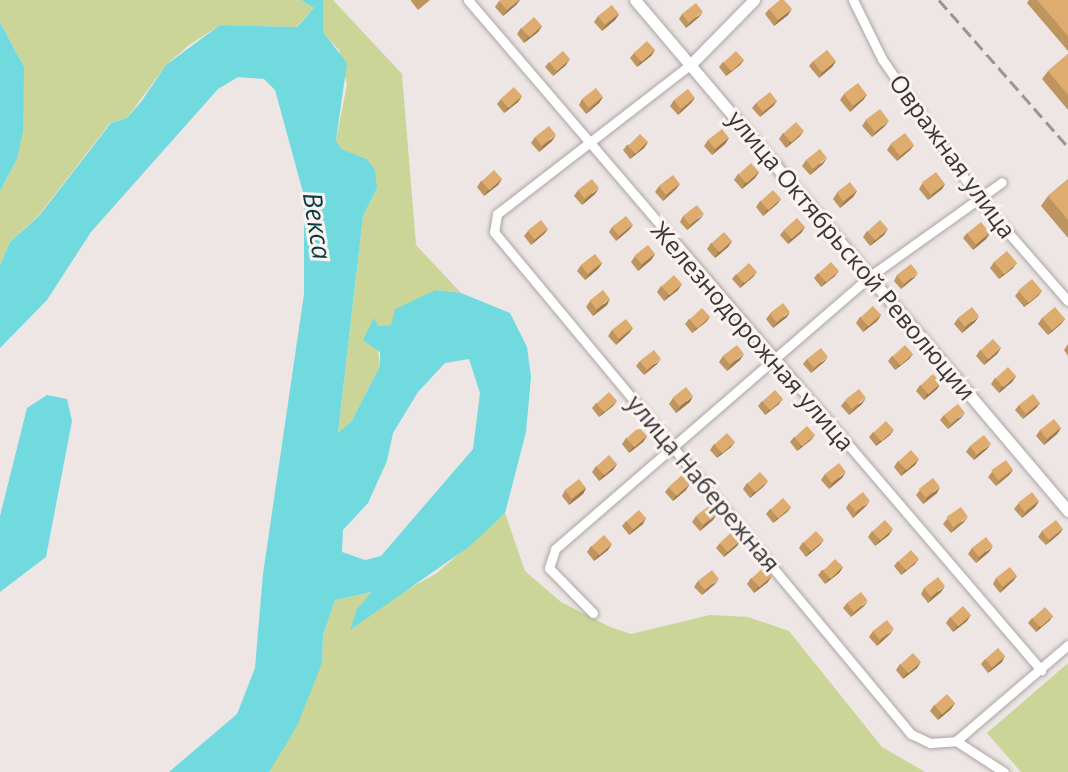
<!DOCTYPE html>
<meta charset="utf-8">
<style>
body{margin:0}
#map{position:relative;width:1068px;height:772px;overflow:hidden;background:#ede6e4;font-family:"Open Sans",sans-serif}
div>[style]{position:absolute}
.green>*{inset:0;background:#cbd598}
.water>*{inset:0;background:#70dadf}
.roads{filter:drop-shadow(0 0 2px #aba5a3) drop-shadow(0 0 2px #aba5a3)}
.minor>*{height:9px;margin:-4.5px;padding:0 4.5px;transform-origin:4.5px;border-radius:4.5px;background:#fff}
.tertiary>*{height:11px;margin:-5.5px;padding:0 5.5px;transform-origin:5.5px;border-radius:5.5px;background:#fff}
.rail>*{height:3px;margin-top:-1.5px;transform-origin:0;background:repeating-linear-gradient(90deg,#9a9594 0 12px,transparent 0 18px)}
.wall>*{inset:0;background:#be945f}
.shaded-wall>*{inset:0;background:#9b784d}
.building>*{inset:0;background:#ddac6e;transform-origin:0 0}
span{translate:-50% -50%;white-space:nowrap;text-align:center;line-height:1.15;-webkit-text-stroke:6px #faf3f1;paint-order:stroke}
.street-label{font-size:24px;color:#373534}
.water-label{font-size:26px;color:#083c3f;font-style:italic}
</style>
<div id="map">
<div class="green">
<i style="clip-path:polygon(0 0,301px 0,314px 8px,296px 27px,220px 25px,189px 45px,166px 65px,127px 118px,110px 123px,39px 215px,10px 242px,0 265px,0 191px,17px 159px,24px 67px,0 22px)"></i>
<i style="clip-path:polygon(323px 0,333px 0,402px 74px,416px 245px,461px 293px,436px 290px,391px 325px,378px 326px,374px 319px,380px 366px,351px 422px,338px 434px,363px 216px,377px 188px,367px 159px,341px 149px,336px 140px,347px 85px,339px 50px,323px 33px)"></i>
<i style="clip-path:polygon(505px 513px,525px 571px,561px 602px,610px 627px,631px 634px,710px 615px,748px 617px,789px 631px,882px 747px,925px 772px,269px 772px,322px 663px,323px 635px,335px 600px,373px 592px,352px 629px,375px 608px,437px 573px)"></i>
<i style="clip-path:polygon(1068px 663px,1068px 772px,1021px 772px,987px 733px)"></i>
</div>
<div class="water">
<i style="clip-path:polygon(evenodd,301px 0,323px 0,323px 32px,347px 63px,336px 140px,341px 149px,367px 159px,375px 170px,377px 188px,363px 216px,338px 433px,351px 422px,380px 366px,380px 352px,363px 340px,374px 318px,378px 326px,391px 325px,395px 309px,436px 290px,461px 293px,510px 313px,527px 347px,531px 377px,526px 432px,505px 513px,470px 546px,350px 630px,357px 609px,372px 592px,335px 600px,323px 635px,322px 663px,297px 726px,269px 772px,169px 772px,237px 714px,255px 668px,263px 574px,304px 294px,304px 196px,275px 90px,264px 79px,238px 77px,218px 89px,91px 232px,47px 300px,0 348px,0 265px,10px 242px,39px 216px,111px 123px,127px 118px,141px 102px,166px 65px,220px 25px,297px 27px,314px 8px,301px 0,469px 359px,480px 393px,473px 449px,381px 556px,365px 560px,342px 552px,343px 530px,368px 503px,387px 461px,393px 433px,418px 392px,445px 363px,469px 359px)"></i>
<i style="clip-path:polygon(0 22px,24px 67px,23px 131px,17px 159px,0 191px)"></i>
<i style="clip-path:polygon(47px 395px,67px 399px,72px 421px,46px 557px,0 592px,0 516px,27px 408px)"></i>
</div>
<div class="roads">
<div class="minor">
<i style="left:468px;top:0;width:882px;rotate:49.46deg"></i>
<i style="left:853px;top:0;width:66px;rotate:63.8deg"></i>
<i style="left:882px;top:59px;width:170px;rotate:55.3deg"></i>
<i style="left:979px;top:199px;width:135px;rotate:48.9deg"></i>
<i style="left:691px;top:64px;width:245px;rotate:142.3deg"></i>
<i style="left:497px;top:214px;width:18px;rotate:99deg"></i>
<i style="left:494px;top:232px;width:653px;rotate:50.28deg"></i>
<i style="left:911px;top:734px;width:21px;rotate:25deg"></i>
<i style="left:930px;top:743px;width:26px;rotate:-4deg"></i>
<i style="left:956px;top:741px;width:148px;rotate:-40.6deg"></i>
<i style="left:593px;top:613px;width:63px;rotate:-134.4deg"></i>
<i style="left:549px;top:568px;width:20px;rotate:-72deg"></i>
<i style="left:555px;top:549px;width:415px;rotate:-40.9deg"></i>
<i style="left:869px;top:277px;width:163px;rotate:-35.5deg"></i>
<i style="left:956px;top:741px;width:57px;rotate:32.9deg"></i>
</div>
<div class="tertiary">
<i style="left:635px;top:0;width:670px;rotate:49.72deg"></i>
<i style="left:691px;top:64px;width:90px;rotate:-45.5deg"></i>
</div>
</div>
<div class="rail">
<i style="left:939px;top:0;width:196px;rotate:48.7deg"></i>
</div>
<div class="wall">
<i style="clip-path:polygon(411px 0,430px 0,418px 10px,411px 1px)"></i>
<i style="clip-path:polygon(520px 0,516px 5px,503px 16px,495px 7px,499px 1px)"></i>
<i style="clip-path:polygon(1029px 0,1068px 0,1068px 51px,1027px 3px)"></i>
<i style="clip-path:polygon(769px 9px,788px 15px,774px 26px,765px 14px)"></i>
<i style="clip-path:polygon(619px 14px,615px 20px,602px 31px,594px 22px,598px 16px)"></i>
<i style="clip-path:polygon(682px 14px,699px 17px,686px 28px,679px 19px)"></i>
<i style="clip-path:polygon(542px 26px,538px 32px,524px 43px,517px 34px,521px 28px)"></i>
<i style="clip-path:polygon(655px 50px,651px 56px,637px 67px,630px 58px,634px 53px)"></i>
<i style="clip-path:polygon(1068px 54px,1068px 110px,1042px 79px,1048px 71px)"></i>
<i style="clip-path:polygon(744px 60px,740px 65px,726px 76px,719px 67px,723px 62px)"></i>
<i style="clip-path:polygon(813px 61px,836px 61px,832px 67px,819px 78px,809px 66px)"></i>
<i style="clip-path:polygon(549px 62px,566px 65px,553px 76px,545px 67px)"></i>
<i style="clip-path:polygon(844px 94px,867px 95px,863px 100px,850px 112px,840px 100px)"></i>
<i style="clip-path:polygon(522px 96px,518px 102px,504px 113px,497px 104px,501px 99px)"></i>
<i style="clip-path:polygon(603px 97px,599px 103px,586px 114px,579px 105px,582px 99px)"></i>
<i style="clip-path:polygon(695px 98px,691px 103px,678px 115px,670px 106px,674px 100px)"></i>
<i style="clip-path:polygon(777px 101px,773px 106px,760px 117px,752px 108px,756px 103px)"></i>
<i style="clip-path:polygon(866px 120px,885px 126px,872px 137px,862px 126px)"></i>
<i style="clip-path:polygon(783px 133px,800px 136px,786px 148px,779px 139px)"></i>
<i style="clip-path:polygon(535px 137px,552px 141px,539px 152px,531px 143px)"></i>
<i style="clip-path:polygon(729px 138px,725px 144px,712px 155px,704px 146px,708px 140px)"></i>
<i style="clip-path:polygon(648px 142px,644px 148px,630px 159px,623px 150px,627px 145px)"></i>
<i style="clip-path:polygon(891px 144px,914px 145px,910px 150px,897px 161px,887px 150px)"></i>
<i style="clip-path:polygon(806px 160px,823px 164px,810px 175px,802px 166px)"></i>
<i style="clip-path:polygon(759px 172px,755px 178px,742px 189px,734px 180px,738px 174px)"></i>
<i style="clip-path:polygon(502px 179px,498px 185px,484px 196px,477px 187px,481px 181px)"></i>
<i style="clip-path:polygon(1068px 179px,1068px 238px,1041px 206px,1048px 196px)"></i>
<i style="clip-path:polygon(680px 184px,676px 189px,663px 201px,655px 192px,659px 186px)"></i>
<i style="clip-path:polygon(922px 184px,945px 184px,942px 189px,928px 200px,919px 189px)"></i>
<i style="clip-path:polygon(578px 190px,595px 194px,582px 205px,574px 196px)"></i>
<i style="clip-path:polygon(857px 191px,853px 197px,840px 208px,833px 199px,837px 193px)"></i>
<i style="clip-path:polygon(781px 199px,777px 204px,763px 216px,756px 207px,760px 201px)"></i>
<i style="clip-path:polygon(683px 216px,700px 219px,687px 230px,680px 222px)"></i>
<i style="clip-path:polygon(633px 225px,629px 230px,616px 241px,609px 232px,612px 227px)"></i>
<i style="clip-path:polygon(805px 227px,801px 233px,788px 244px,780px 235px,784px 230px)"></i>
<i style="clip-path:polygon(548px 229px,544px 234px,531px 245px,524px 236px,528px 231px)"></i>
<i style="clip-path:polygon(867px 231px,884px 235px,870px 246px,863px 237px)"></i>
<i style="clip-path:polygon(967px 233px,990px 233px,986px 239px,973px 250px,963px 238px)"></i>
<i style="clip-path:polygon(732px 241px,728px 247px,715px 258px,707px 249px,711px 243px)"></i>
<i style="clip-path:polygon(655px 254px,651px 260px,638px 271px,631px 262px,635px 256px)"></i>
<i style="clip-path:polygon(994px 262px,1013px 268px,999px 279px,990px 268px)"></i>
<i style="clip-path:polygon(602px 263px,598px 269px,585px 280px,577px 271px,581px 265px)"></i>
<i style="clip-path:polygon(818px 273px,835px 276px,821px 287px,814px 278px)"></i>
<i style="clip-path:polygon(736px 274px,753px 277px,740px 288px,732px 279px)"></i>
<i style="clip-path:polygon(897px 275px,914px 278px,901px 289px,894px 281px)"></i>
<i style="clip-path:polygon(661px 286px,678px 290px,664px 301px,657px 292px)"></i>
<i style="clip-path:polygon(1019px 291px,1042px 291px,1038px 296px,1024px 307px,1015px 296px)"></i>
<i style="clip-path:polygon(590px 301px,607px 305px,593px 316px,586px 307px)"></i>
<i style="clip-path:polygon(770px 314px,787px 317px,773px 328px,766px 319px)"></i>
<i style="clip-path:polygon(881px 315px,877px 321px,863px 332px,856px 323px,860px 317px)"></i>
<i style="clip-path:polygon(710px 317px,706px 322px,692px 333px,685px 324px,689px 319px)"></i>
<i style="clip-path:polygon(958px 318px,975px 322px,962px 333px,954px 324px)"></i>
<i style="clip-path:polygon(1042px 318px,1065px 319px,1061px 324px,1048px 335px,1038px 324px)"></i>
<i style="clip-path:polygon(633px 328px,629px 333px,616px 345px,608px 336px,612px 330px)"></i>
<i style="clip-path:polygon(1068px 344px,1068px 356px,1064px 350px)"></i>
<i style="clip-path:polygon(1001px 348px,997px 354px,984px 365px,976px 356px,980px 350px)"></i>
<i style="clip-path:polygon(913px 354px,909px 359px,895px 370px,888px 361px,892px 356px)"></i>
<i style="clip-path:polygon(723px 356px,740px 360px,727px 371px,719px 362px)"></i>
<i style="clip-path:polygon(807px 359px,824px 362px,811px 373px,803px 364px)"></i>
<i style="clip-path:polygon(640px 361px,657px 364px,644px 375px,636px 366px)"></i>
<i style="clip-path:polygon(1016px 376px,1012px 382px,999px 393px,991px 384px,995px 378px)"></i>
<i style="clip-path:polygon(920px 385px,937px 389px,924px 400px,916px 391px)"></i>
<i style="clip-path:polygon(673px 398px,690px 402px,676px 413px,669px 404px)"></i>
<i style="clip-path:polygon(762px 401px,779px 404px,765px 415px,758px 406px)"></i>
<i style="clip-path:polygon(845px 401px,862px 404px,849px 415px,841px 406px)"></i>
<i style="clip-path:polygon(596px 403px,613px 406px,599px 417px,592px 408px)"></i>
<i style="clip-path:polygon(1040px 403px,1036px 408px,1023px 419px,1015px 410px,1019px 405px)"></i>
<i style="clip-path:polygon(944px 415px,961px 418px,948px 429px,940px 420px)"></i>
<i style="clip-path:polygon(1061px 428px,1057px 434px,1044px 445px,1036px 436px,1040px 430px)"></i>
<i style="clip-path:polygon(873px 432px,890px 435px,876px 446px,869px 437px)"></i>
<i style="clip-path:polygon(647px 436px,643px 442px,629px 453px,622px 444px,626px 438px)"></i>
<i style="clip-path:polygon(794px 437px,811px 440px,797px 451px,790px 442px)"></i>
<i style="clip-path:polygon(714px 444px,731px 447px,717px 458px,710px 450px)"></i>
<i style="clip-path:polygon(970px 446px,987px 449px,974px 460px,966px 452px)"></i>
<i style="clip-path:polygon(898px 461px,915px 465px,901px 476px,894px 467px)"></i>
<i style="clip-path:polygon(617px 464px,613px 470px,599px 481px,592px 472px,596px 466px)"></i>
<i style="clip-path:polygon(1013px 470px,1009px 475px,996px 486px,988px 477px,992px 472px)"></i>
<i style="clip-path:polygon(825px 474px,842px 478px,829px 489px,821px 480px)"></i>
<i style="clip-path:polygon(747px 483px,764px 486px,750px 498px,743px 489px)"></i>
<i style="clip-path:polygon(669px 487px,686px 490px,673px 501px,665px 492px)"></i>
<i style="clip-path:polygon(586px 488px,583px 494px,569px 505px,562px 496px,565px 490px)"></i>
<i style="clip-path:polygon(920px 490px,937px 493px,923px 504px,916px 495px)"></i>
<i style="clip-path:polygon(1039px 501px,1035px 507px,1022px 518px,1014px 509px,1018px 504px)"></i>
<i style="clip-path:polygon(849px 503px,866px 506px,853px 518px,846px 508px)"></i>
<i style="clip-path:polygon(791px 507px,787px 512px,773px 523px,766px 514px,770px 509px)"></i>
<i style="clip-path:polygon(696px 516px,713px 520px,700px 531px,692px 522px)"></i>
<i style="clip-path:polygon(947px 519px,964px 522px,951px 533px,943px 524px)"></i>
<i style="clip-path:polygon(626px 521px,643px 524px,629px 535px,622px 526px)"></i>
<i style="clip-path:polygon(1063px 529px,1059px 534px,1046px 545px,1038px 537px,1042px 531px)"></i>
<i style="clip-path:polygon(872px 531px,889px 535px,875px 546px,868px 537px)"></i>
<i style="clip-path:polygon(803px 542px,820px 545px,806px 557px,799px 548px)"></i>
<i style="clip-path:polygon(720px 543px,737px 546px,724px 557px,716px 548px)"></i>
<i style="clip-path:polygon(591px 546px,608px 550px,594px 561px,587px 552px)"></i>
<i style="clip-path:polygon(972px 548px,989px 552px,976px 563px,968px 554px)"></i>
<i style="clip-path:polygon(898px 561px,915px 564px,901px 575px,894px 566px)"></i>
<i style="clip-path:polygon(843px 567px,839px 573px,825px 584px,818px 575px,822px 570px)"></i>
<i style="clip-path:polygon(1017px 576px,1013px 581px,1000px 593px,993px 584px,996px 578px)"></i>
<i style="clip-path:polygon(751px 578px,768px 582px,754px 593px,747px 584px)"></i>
<i style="clip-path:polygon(698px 581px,715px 584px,702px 595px,694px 587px)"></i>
<i style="clip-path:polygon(924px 588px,941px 592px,928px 603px,921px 594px)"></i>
<i style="clip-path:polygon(847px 603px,864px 606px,851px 617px,843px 608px)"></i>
<i style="clip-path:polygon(1053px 616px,1049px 621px,1036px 632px,1028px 623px,1032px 618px)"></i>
<i style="clip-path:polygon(950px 617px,967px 621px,953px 632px,946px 623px)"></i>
<i style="clip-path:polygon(873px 631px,890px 634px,877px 646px,869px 637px)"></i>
<i style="clip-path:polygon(985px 659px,1002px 662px,988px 673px,981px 664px)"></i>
<i style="clip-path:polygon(900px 664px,917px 668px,903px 679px,896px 670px)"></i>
<i style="clip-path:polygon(955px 703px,951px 709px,938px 720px,930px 711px,934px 705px)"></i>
</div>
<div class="shaded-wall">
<i style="clip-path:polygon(520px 0,516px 5px,503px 16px,507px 10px)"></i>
<i style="clip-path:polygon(792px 9px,788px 15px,774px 26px,778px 20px)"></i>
<i style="clip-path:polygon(703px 12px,699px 17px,686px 28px,690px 23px)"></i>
<i style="clip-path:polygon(619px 14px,615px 20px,602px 31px,606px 25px)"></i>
<i style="clip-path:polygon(542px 26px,538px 32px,524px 43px,528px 37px)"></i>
<i style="clip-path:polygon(655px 50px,651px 56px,637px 67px,641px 61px)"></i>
<i style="clip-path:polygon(570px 59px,566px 65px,553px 76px,557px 71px)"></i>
<i style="clip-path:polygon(744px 60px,740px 65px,726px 76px,730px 71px)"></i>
<i style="clip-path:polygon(836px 61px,832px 67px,819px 78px,823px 72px)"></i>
<i style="clip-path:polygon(867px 95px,863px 100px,850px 112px,854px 106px)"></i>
<i style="clip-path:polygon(522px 96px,518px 102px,504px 113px,508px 107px)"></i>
<i style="clip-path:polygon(603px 97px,599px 103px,586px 114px,590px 109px)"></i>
<i style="clip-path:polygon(695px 98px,691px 103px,678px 115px,682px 109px)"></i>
<i style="clip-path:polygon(777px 101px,773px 106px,760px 117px,764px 112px)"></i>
<i style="clip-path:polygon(889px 121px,885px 126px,872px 137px,876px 132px)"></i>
<i style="clip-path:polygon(804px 131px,800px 136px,786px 148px,790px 142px)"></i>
<i style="clip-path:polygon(556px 135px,552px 141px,539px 152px,543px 146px)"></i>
<i style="clip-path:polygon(729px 138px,725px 144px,712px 155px,716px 149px)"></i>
<i style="clip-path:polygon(648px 142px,644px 148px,630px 159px,634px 154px)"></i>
<i style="clip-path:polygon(914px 145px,910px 150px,897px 161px,901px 156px)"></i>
<i style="clip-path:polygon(827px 158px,823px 164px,810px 175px,814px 170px)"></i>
<i style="clip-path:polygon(759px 172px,755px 178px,742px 189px,745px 183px)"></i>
<i style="clip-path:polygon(502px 179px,498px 185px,484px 196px,488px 190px)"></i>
<i style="clip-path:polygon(680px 184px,676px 189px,663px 201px,667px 195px)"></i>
<i style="clip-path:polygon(945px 184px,942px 189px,928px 200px,932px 195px)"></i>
<i style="clip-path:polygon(599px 188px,595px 194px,582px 205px,586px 199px)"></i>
<i style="clip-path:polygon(857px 191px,853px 197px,840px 208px,844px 202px)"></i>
<i style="clip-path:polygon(781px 199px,777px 204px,763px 216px,767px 210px)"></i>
<i style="clip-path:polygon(704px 214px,700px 219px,687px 230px,691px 225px)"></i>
<i style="clip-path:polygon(633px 225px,629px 230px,616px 241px,620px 236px)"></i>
<i style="clip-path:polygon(805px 227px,801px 233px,788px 244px,791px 238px)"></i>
<i style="clip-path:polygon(548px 229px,544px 234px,531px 245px,535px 240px)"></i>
<i style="clip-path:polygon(888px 229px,884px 235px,870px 246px,874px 241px)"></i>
<i style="clip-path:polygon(990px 233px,986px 239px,973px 250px,977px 244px)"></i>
<i style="clip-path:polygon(732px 241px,728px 247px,715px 258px,718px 252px)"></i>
<i style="clip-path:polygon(655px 254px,651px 260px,638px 271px,642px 265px)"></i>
<i style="clip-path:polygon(602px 263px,598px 269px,585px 280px,589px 274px)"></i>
<i style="clip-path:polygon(1017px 263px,1013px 268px,999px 279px,1003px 274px)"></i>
<i style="clip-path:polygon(839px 271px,835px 276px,821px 287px,825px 282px)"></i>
<i style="clip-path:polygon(757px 272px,753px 277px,740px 288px,743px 283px)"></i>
<i style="clip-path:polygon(918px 273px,914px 278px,901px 289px,905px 284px)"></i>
<i style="clip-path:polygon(682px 284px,678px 290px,664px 301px,668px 295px)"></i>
<i style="clip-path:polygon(1042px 291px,1038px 296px,1024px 307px,1028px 302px)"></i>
<i style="clip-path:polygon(610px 299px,607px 305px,593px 316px,597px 310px)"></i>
<i style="clip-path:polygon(790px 312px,787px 317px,773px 328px,777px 323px)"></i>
<i style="clip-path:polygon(881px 315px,877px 321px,863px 332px,867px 326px)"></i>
<i style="clip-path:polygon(979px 316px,975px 322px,962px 333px,966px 327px)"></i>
<i style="clip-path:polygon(710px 317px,706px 322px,692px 333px,696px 328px)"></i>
<i style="clip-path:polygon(1065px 319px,1061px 324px,1048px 335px,1052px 330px)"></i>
<i style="clip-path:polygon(633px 328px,629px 333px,616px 345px,620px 339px)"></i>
<i style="clip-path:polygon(1001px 348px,997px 354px,984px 365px,987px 360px)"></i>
<i style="clip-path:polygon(744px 354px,740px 360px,727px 371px,731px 365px)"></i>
<i style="clip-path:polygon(913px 354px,909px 359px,895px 370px,899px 365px)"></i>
<i style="clip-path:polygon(828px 357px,824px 362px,811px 373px,815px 368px)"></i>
<i style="clip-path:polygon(661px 359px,657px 364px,644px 375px,648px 370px)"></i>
<i style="clip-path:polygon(1016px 376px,1012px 382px,999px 393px,1002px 387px)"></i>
<i style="clip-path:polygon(941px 383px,937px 389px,924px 400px,927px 394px)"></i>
<i style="clip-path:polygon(693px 396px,690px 402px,676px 413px,680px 407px)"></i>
<i style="clip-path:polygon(866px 398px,862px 404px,849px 415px,853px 410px)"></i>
<i style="clip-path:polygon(783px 399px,779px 404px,765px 415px,769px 410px)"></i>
<i style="clip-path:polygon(617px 401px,613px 406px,599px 417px,603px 412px)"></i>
<i style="clip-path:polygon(1040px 403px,1036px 408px,1023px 419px,1027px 414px)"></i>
<i style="clip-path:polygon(965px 413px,961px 418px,948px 429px,952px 424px)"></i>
<i style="clip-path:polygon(1061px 428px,1057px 434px,1044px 445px,1048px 439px)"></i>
<i style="clip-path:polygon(894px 430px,890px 435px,876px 446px,880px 441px)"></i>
<i style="clip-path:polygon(815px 435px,811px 440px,797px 451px,801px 446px)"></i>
<i style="clip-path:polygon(647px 436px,643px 442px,629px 453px,633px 447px)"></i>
<i style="clip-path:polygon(735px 442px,731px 447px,717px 458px,721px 453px)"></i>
<i style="clip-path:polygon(991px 444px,987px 449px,974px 460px,977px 455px)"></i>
<i style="clip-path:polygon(919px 459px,915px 465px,901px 476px,905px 470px)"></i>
<i style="clip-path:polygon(617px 464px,613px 470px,599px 481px,603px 475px)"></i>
<i style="clip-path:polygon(1013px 470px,1009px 475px,996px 486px,1000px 481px)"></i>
<i style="clip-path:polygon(846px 472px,842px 478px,829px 489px,833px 483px)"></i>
<i style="clip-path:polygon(768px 481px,764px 486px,750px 498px,754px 492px)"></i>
<i style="clip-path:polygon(690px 484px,686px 490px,673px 501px,676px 495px)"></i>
<i style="clip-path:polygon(940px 487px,937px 493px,923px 504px,927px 498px)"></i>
<i style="clip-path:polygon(586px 488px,583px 494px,569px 505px,573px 499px)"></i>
<i style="clip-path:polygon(870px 501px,866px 506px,853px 518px,857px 512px)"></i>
<i style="clip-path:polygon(1039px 501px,1035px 507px,1022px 518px,1026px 512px)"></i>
<i style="clip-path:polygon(791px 507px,787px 512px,773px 523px,777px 518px)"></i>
<i style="clip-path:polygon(717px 514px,713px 520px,700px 531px,704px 525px)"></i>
<i style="clip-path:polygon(968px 517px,964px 522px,951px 533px,955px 528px)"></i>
<i style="clip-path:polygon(646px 518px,643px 524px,629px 535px,633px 530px)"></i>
<i style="clip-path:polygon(893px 529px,889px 535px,875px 546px,879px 541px)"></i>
<i style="clip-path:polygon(1063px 529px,1059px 534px,1046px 545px,1050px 540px)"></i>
<i style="clip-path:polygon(741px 540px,737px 546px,724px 557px,727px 552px)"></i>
<i style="clip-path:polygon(824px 540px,820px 545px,806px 557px,810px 551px)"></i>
<i style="clip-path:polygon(612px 544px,608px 550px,594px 561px,598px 555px)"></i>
<i style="clip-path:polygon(993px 546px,989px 552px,976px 563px,980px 557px)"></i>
<i style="clip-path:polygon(919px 559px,915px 564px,901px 575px,905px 570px)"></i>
<i style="clip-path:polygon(843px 567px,839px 573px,825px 584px,829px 579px)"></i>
<i style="clip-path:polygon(772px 576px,768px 582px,754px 593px,758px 587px)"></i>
<i style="clip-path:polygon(1017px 576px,1013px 581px,1000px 593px,1004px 587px)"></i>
<i style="clip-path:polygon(719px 579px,715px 584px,702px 595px,706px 590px)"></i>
<i style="clip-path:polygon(945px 586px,941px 592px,928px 603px,932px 597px)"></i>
<i style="clip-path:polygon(868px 601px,864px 606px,851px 617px,855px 612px)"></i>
<i style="clip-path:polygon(971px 615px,967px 621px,953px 632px,957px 626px)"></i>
<i style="clip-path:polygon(1053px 616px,1049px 621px,1036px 632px,1039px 627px)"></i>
<i style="clip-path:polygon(894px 629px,890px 634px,877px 646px,881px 640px)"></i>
<i style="clip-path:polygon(1005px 656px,1002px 662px,988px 673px,992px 668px)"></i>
<i style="clip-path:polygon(921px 662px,917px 668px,903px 679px,907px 673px)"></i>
<i style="clip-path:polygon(955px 703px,951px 709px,938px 720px,941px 714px)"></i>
</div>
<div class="building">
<i style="clip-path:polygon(501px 0,519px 0,507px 10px,499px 1px)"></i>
<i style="clip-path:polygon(780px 0,784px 0,792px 9px,778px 20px,769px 9px)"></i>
<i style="clip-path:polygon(1037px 0,1068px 0,1068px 36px)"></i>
<i style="left:696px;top:3px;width:11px;height:18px;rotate:52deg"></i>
<i style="left:612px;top:5px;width:11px;height:18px;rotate:52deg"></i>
<i style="left:534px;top:17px;width:12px;height:17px;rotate:48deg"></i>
<i style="left:647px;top:41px;width:12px;height:18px;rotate:48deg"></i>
<i style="left:827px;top:50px;width:14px;height:18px;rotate:51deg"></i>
<i style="left:563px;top:51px;width:11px;height:18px;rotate:49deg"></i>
<i style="left:736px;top:51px;width:12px;height:17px;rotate:48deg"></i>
<i style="clip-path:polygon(1068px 54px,1068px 95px,1048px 71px)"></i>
<i style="left:858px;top:83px;width:15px;height:18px;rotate:53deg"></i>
<i style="left:514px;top:87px;width:12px;height:18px;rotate:48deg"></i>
<i style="left:596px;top:88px;width:11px;height:18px;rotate:52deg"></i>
<i style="left:688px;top:89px;width:11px;height:18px;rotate:52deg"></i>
<i style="left:770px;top:92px;width:11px;height:18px;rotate:52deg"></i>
<i style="left:880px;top:109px;width:15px;height:18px;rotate:53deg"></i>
<i style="left:796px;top:122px;width:12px;height:17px;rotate:48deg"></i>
<i style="left:549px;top:126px;width:11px;height:18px;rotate:52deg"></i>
<i style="left:722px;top:129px;width:11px;height:18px;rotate:52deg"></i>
<i style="left:905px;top:133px;width:15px;height:18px;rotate:53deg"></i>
<i style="left:640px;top:134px;width:11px;height:17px;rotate:45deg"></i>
<i style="left:820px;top:149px;width:11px;height:18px;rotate:52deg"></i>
<i style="left:751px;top:163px;width:12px;height:17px;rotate:48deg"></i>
<i style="left:494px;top:170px;width:12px;height:17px;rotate:48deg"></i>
<i style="left:936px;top:172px;width:15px;height:18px;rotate:53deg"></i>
<i style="left:673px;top:175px;width:11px;height:18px;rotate:52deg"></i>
<i style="left:592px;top:179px;width:11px;height:18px;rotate:52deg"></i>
<i style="clip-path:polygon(1068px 179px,1068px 220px,1048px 196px)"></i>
<i style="left:850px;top:182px;width:11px;height:17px;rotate:52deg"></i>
<i style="left:773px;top:190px;width:12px;height:17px;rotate:48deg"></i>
<i style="left:697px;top:205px;width:11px;height:18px;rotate:52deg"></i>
<i style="left:626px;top:216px;width:11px;height:18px;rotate:52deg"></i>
<i style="left:797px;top:218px;width:12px;height:18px;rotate:48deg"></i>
<i style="left:541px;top:220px;width:11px;height:17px;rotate:52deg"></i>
<i style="left:880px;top:220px;width:12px;height:17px;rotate:48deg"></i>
<i style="left:981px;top:222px;width:14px;height:18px;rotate:51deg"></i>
<i style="left:724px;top:232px;width:12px;height:17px;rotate:48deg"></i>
<i style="left:648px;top:245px;width:11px;height:17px;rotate:52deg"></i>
<i style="left:1007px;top:251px;width:16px;height:17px;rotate:50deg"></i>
<i style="left:595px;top:254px;width:11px;height:18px;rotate:52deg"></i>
<i style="left:831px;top:262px;width:12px;height:17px;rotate:48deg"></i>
<i style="left:749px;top:263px;width:12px;height:17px;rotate:48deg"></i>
<i style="left:911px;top:264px;width:11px;height:18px;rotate:52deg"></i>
<i style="left:674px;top:275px;width:12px;height:17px;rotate:48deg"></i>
<i style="left:1032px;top:279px;width:16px;height:18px;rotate:50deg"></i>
<i style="left:603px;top:290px;width:11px;height:17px;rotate:52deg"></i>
<i style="left:783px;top:303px;width:11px;height:17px;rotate:52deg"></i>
<i style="left:873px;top:306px;width:12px;height:17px;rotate:48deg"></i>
<i style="left:972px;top:307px;width:11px;height:18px;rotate:52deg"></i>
<i style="left:1055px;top:307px;width:16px;height:17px;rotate:50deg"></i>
<i style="left:702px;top:308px;width:12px;height:17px;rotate:48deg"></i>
<i style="left:626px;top:319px;width:11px;height:18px;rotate:52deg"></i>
<i style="left:993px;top:339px;width:12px;height:17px;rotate:48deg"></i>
<i style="left:737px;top:345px;width:11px;height:18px;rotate:52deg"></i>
<i style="left:905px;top:345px;width:12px;height:17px;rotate:48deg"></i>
<i style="left:821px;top:348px;width:11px;height:18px;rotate:52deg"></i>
<i style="left:654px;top:350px;width:11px;height:18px;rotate:52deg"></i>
<i style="left:1008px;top:367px;width:12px;height:17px;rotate:48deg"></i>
<i style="left:933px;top:374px;width:12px;height:17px;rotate:48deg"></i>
<i style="left:686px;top:387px;width:11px;height:17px;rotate:52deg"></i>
<i style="left:859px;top:389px;width:11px;height:18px;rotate:52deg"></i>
<i style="left:775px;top:390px;width:12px;height:17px;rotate:48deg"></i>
<i style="left:609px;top:392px;width:12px;height:17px;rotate:48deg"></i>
<i style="left:1033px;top:394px;width:11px;height:18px;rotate:52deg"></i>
<i style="left:958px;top:404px;width:11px;height:18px;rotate:52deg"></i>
<i style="left:1054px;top:419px;width:11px;height:18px;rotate:52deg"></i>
<i style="left:886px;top:421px;width:12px;height:17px;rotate:48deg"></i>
<i style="left:807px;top:426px;width:12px;height:17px;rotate:48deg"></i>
<i style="left:639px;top:427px;width:12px;height:17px;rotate:48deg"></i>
<i style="left:727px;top:433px;width:12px;height:17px;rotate:48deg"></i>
<i style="left:984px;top:435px;width:11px;height:18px;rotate:52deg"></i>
<i style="left:911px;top:450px;width:12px;height:17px;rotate:48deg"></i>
<i style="left:609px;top:455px;width:12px;height:17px;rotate:48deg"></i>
<i style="left:1006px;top:460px;width:12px;height:18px;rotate:55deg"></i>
<i style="left:839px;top:463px;width:11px;height:18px;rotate:52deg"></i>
<i style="left:760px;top:472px;width:12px;height:17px;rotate:48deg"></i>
<i style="left:682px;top:475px;width:12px;height:18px;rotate:48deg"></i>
<i style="left:933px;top:478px;width:11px;height:18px;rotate:52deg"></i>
<i style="left:579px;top:479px;width:11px;height:18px;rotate:52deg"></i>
<i style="left:863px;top:492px;width:11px;height:18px;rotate:52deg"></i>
<i style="left:1032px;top:492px;width:11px;height:18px;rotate:52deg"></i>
<i style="left:783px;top:498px;width:12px;height:17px;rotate:48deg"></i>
<i style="left:710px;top:505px;width:11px;height:18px;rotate:52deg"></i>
<i style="left:961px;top:507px;width:12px;height:18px;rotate:55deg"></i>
<i style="left:639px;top:510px;width:11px;height:17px;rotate:49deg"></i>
<i style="left:885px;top:520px;width:12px;height:17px;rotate:48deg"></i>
<i style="left:1056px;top:520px;width:11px;height:18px;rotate:52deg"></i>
<i style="left:733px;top:531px;width:12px;height:18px;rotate:48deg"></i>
<i style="left:816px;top:531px;width:12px;height:17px;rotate:48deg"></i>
<i style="left:604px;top:535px;width:12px;height:17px;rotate:48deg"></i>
<i style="left:986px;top:537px;width:11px;height:18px;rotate:52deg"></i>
<i style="left:911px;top:550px;width:12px;height:17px;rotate:48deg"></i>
<i style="left:835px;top:559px;width:11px;height:17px;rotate:45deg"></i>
<i style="left:764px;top:567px;width:12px;height:17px;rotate:48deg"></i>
<i style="left:1010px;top:567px;width:11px;height:18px;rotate:52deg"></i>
<i style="left:712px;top:570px;width:11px;height:18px;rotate:52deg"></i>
<i style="left:938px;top:577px;width:11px;height:18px;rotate:52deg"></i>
<i style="left:861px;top:592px;width:11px;height:18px;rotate:52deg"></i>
<i style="left:963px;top:606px;width:12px;height:17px;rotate:48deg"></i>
<i style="left:1045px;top:607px;width:12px;height:17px;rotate:48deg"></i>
<i style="left:887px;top:620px;width:11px;height:18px;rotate:52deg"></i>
<i style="left:998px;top:648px;width:11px;height:17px;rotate:49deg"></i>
<i style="left:913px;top:653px;width:12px;height:17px;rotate:48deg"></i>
<i style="left:947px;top:694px;width:12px;height:17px;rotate:48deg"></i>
</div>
<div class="street-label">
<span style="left:953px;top:156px;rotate:54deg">Овражная улица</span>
<span style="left:852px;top:255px;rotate:50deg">улица Октябрьской Революции</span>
<span style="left:753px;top:336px;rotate:49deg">Железнодорожная улица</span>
<span style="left:704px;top:483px;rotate:50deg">улица Набережная</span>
</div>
<div class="water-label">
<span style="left:317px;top:226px;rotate:81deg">Векса</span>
</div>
</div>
